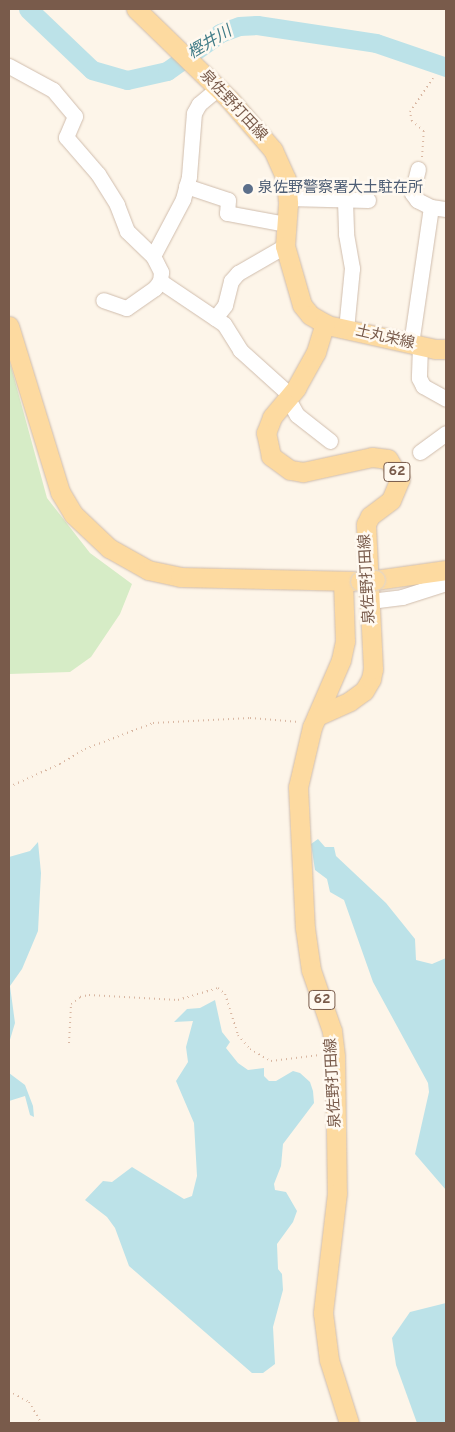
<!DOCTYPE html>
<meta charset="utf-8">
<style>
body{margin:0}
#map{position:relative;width:455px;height:1432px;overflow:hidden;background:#fdf5e9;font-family:Overpass,"Noto Sans JP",sans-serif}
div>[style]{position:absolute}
.green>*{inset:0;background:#d6ecc6}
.water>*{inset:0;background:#bce2e8}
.river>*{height:19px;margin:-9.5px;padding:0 9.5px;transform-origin:9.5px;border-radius:9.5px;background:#bce2e8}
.path>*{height:2px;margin-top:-1px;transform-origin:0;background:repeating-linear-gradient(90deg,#d9b7a2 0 1px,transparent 0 5px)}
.roads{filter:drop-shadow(0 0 1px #d0bdad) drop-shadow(0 0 1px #d0bdad)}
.minor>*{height:15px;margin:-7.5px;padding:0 7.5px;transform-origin:7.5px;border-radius:7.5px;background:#fff}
.major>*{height:19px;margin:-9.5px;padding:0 9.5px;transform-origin:9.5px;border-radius:9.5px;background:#fddaa0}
.bridges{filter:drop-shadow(0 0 1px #dcd4d0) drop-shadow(0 0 1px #dcd4d0)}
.major-bridge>*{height:19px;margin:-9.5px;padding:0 9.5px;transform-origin:9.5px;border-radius:9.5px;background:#fddaa0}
.dots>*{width:14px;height:14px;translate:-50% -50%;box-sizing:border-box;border:2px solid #fff9f0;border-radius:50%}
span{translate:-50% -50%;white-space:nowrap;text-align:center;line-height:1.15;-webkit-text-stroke:5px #fff9f0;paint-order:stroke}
.shield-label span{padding:1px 4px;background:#fff9f0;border:1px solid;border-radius:4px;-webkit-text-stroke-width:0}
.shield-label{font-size:14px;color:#795b4b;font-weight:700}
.street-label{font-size:15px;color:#795b4b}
.service-label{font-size:15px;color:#4e5e75}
.left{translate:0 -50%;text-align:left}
.water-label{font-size:16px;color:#407b86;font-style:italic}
.frame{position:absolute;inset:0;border:10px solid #795b4b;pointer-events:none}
</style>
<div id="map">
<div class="green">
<i style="clip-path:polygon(9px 359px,47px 498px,90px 553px,132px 584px,120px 614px,91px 657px,70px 672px,9px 674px)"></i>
</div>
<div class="water">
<i style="clip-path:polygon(318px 839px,325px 847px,334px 847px,336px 856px,386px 903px,415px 939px,416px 960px,432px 964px,446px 958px,446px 1190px,415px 1154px,429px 1092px,428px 1083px,373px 982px,344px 900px,330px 892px,327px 879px,315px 870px,311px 844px)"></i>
<i style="clip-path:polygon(38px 842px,41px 873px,38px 931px,22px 969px,10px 986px,15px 1023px,9px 1043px,9px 857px,30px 851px)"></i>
<i style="clip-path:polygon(215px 1000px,222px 1032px,230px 1042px,226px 1048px,238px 1063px,248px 1070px,264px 1068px,264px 1076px,269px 1081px,276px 1081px,293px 1071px,300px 1073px,310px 1082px,313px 1091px,314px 1103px,283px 1144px,281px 1166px,274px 1184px,275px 1190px,286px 1192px,297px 1211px,293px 1222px,277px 1244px,278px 1269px,282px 1274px,283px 1290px,273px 1327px,275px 1364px,263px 1373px,252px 1373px,129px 1266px,115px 1228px,107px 1217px,85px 1200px,103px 1181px,112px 1182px,132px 1167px,184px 1199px,192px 1196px,197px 1176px,194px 1123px,176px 1081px,188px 1062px,186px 1047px,193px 1021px,174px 1022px,187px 1009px,200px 1008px)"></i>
<i style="clip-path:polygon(9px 1073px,25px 1085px,33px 1106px,34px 1117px,30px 1115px,25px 1096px,9px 1101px)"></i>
<i style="clip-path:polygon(446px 1303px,446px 1423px,417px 1423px,396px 1365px,392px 1338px,410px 1312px)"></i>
</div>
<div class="river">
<i style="left:28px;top:9px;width:88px;rotate:43.6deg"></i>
<i style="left:92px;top:70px;width:36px;rotate:16deg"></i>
<i style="left:127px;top:80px;width:41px;rotate:-12.7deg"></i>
<i style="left:167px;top:71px;width:65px;rotate:-35.6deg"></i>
<i style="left:220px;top:33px;width:20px;rotate:-20deg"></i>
<i style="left:239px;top:26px;width:18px;rotate:-3deg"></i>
<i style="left:257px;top:25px;width:120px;rotate:8.6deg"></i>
<i style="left:376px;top:43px;width:74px;rotate:18.9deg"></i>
</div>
<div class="path">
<i style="left:422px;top:157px;width:26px;rotate:-86deg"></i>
<i style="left:424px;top:131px;width:16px;rotate:-140deg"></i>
<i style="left:412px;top:121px;width:9px;rotate:-103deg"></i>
<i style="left:410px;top:112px;width:41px;rotate:-55.9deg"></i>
<i style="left:9px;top:787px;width:56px;rotate:-24.3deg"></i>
<i style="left:60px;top:764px;width:29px;rotate:-31deg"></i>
<i style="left:85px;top:749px;width:73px;rotate:-20.9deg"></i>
<i style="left:153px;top:723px;width:97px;rotate:-3deg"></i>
<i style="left:250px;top:718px;width:49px;rotate:4.7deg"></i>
<i style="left:69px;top:1043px;width:39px;rotate:-87deg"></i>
<i style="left:71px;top:1004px;width:11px;rotate:-38deg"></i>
<i style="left:80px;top:997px;width:9px;rotate:-13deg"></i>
<i style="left:89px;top:995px;width:89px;rotate:3.2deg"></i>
<i style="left:178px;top:1000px;width:42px;rotate:-16.7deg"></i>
<i style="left:218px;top:988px;width:9px;rotate:41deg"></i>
<i style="left:225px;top:994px;width:43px;rotate:72.4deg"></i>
<i style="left:238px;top:1035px;width:18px;rotate:49deg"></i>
<i style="left:250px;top:1049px;width:24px;rotate:30deg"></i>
<i style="left:271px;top:1061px;width:49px;rotate:-7deg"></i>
<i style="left:9px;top:1391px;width:23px;rotate:29deg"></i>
<i style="left:29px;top:1402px;width:24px;rotate:60deg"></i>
</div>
<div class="roads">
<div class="minor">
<i style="left:9px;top:66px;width:50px;rotate:28.6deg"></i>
<i style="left:53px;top:90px;width:34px;rotate:50deg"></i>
<i style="left:75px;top:116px;width:23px;rotate:113deg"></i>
<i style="left:66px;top:137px;width:49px;rotate:49.1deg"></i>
<i style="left:98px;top:174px;width:36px;rotate:58deg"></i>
<i style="left:117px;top:205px;width:28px;rotate:69deg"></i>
<i style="left:127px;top:231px;width:36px;rotate:44deg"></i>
<i style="left:153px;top:256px;width:18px;rotate:63deg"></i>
<i style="left:161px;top:272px;width:9px;rotate:96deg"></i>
<i style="left:160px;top:281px;width:9px;rotate:126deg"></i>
<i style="left:155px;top:288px;width:35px;rotate:145deg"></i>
<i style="left:126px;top:308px;width:24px;rotate:-161deg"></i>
<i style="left:418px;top:169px;width:25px;rotate:104deg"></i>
<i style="left:412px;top:193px;width:9px;rotate:54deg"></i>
<i style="left:417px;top:200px;width:16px;rotate:27deg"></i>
<i style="left:186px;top:186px;width:44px;rotate:18.4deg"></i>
<i style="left:228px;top:200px;width:13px;rotate:94deg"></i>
<i style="left:227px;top:213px;width:59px;rotate:10.7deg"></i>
<i style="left:287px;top:198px;width:81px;rotate:1.4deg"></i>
<i style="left:345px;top:201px;width:33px;rotate:88deg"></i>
<i style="left:346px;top:234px;width:35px;rotate:80deg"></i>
<i style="left:352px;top:268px;width:61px;rotate:95.6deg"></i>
<i style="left:153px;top:256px;width:64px;rotate:-62.2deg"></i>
<i style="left:183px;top:199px;width:24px;rotate:-75deg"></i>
<i style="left:189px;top:176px;width:63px;rotate:-85.5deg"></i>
<i style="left:194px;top:113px;width:10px;rotate:-61deg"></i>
<i style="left:199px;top:104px;width:25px;rotate:-40deg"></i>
<i style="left:160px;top:281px;width:77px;rotate:33.9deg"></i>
<i style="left:224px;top:324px;width:31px;rotate:58deg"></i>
<i style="left:240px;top:350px;width:67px;rotate:42deg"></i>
<i style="left:215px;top:318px;width:16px;rotate:-52deg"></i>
<i style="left:225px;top:305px;width:25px;rotate:-76deg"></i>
<i style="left:231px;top:281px;width:11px;rotate:-49deg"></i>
<i style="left:238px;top:273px;width:54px;rotate:-29.9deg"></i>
<i style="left:411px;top:344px;width:138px;rotate:-81.7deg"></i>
<i style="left:431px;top:207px;width:15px;rotate:8deg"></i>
<i style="left:420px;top:346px;width:32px;rotate:92deg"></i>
<i style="left:419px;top:378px;width:9px;rotate:63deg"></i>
<i style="left:423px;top:386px;width:26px;rotate:29deg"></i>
<i style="left:288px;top:399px;width:18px;rotate:61deg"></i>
<i style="left:297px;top:415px;width:42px;rotate:38.2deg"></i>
<i style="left:420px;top:452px;width:32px;rotate:-36deg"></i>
<i style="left:370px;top:601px;width:32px;rotate:-7deg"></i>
<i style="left:402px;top:597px;width:46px;rotate:-17.7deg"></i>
</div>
<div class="major">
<i style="left:136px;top:9px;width:129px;rotate:44.1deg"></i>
<i style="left:229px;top:99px;width:67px;rotate:49.2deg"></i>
<i style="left:273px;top:150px;width:32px;rotate:66deg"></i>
<i style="left:286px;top:179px;width:25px;rotate:85deg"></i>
<i style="left:288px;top:204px;width:42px;rotate:94.1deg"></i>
<i style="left:285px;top:246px;width:61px;rotate:73.9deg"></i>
<i style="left:302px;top:305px;width:13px;rotate:51deg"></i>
<i style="left:310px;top:315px;width:20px;rotate:30deg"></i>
<i style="left:327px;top:325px;width:111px;rotate:12.5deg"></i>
<i style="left:435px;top:349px;width:11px"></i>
<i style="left:9px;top:326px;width:174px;rotate:72.9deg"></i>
<i style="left:60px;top:492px;width:26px;rotate:59deg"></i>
<i style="left:73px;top:514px;width:50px;rotate:43.4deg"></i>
<i style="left:109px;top:548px;width:45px;rotate:29.4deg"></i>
<i style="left:148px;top:570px;width:33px;rotate:12deg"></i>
<i style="left:180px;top:577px;width:174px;rotate:1.3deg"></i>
<i style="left:375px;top:580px;width:72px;rotate:-8deg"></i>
<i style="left:343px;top:581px;width:60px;rotate:88.1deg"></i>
<i style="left:345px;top:641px;width:19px;rotate:102deg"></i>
<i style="left:341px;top:660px;width:73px;rotate:113.4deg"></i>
<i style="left:312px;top:727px;width:62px;rotate:103.1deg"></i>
<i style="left:298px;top:787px;width:141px;rotate:87.2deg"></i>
<i style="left:305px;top:928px;width:42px;rotate:81.9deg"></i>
<i style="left:311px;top:970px;width:65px;rotate:71deg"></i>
<i style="left:332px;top:1031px;width:26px;rotate:83deg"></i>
<i style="left:335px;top:1057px;width:136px;rotate:89.2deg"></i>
<i style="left:337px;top:1193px;width:121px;rotate:96.7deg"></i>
<i style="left:323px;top:1313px;width:47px;rotate:82.7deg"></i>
<i style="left:329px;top:1360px;width:66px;rotate:72.4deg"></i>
<i style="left:317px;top:716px;width:36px;rotate:-24deg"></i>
<i style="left:350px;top:701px;width:17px;rotate:-36deg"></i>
<i style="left:364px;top:691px;width:14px;rotate:-60deg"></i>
<i style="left:371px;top:679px;width:10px;rotate:-79deg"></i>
<i style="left:373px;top:669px;width:145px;rotate:-92.8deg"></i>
<i style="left:366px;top:524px;width:9px;rotate:-63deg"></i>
<i style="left:370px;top:516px;width:26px;rotate:-37deg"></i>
<i style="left:391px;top:500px;width:23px;rotate:-67deg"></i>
<i style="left:400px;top:479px;width:23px;rotate:-121deg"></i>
<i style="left:388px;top:459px;width:16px;rotate:-173deg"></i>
<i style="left:372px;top:457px;width:71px;rotate:167.7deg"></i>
<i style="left:303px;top:472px;width:13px;rotate:-171deg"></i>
<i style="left:290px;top:470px;width:24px;rotate:-144deg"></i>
<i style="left:271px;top:456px;width:24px;rotate:-102deg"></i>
<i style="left:266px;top:433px;width:17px;rotate:-69deg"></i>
<i style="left:272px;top:417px;width:38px;rotate:-50deg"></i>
<i style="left:296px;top:388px;width:41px;rotate:-60.9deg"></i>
<i style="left:316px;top:352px;width:30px;rotate:-73deg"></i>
</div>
</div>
<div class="bridges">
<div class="major-bridge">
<i style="left:360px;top:581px;width:15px;rotate:-4deg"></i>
</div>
</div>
<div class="dots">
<i style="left:248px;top:189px;background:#5c6f8a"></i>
</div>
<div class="shield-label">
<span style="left:397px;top:472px">62</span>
<span style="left:322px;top:1000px">62</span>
</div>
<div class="street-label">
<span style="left:233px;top:106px;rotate:47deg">泉佐野打田線</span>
<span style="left:385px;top:338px;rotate:13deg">土丸栄線</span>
<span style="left:368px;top:579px;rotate:-93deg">泉佐野打田線</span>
<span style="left:334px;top:1083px;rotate:-93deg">泉佐野打田線</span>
</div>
<div class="service-label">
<span class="left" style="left:258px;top:189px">泉佐野警察署大土駐在所</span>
</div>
<div class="water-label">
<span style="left:210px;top:43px;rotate:-31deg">樫井川</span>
</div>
<div class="frame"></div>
</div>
